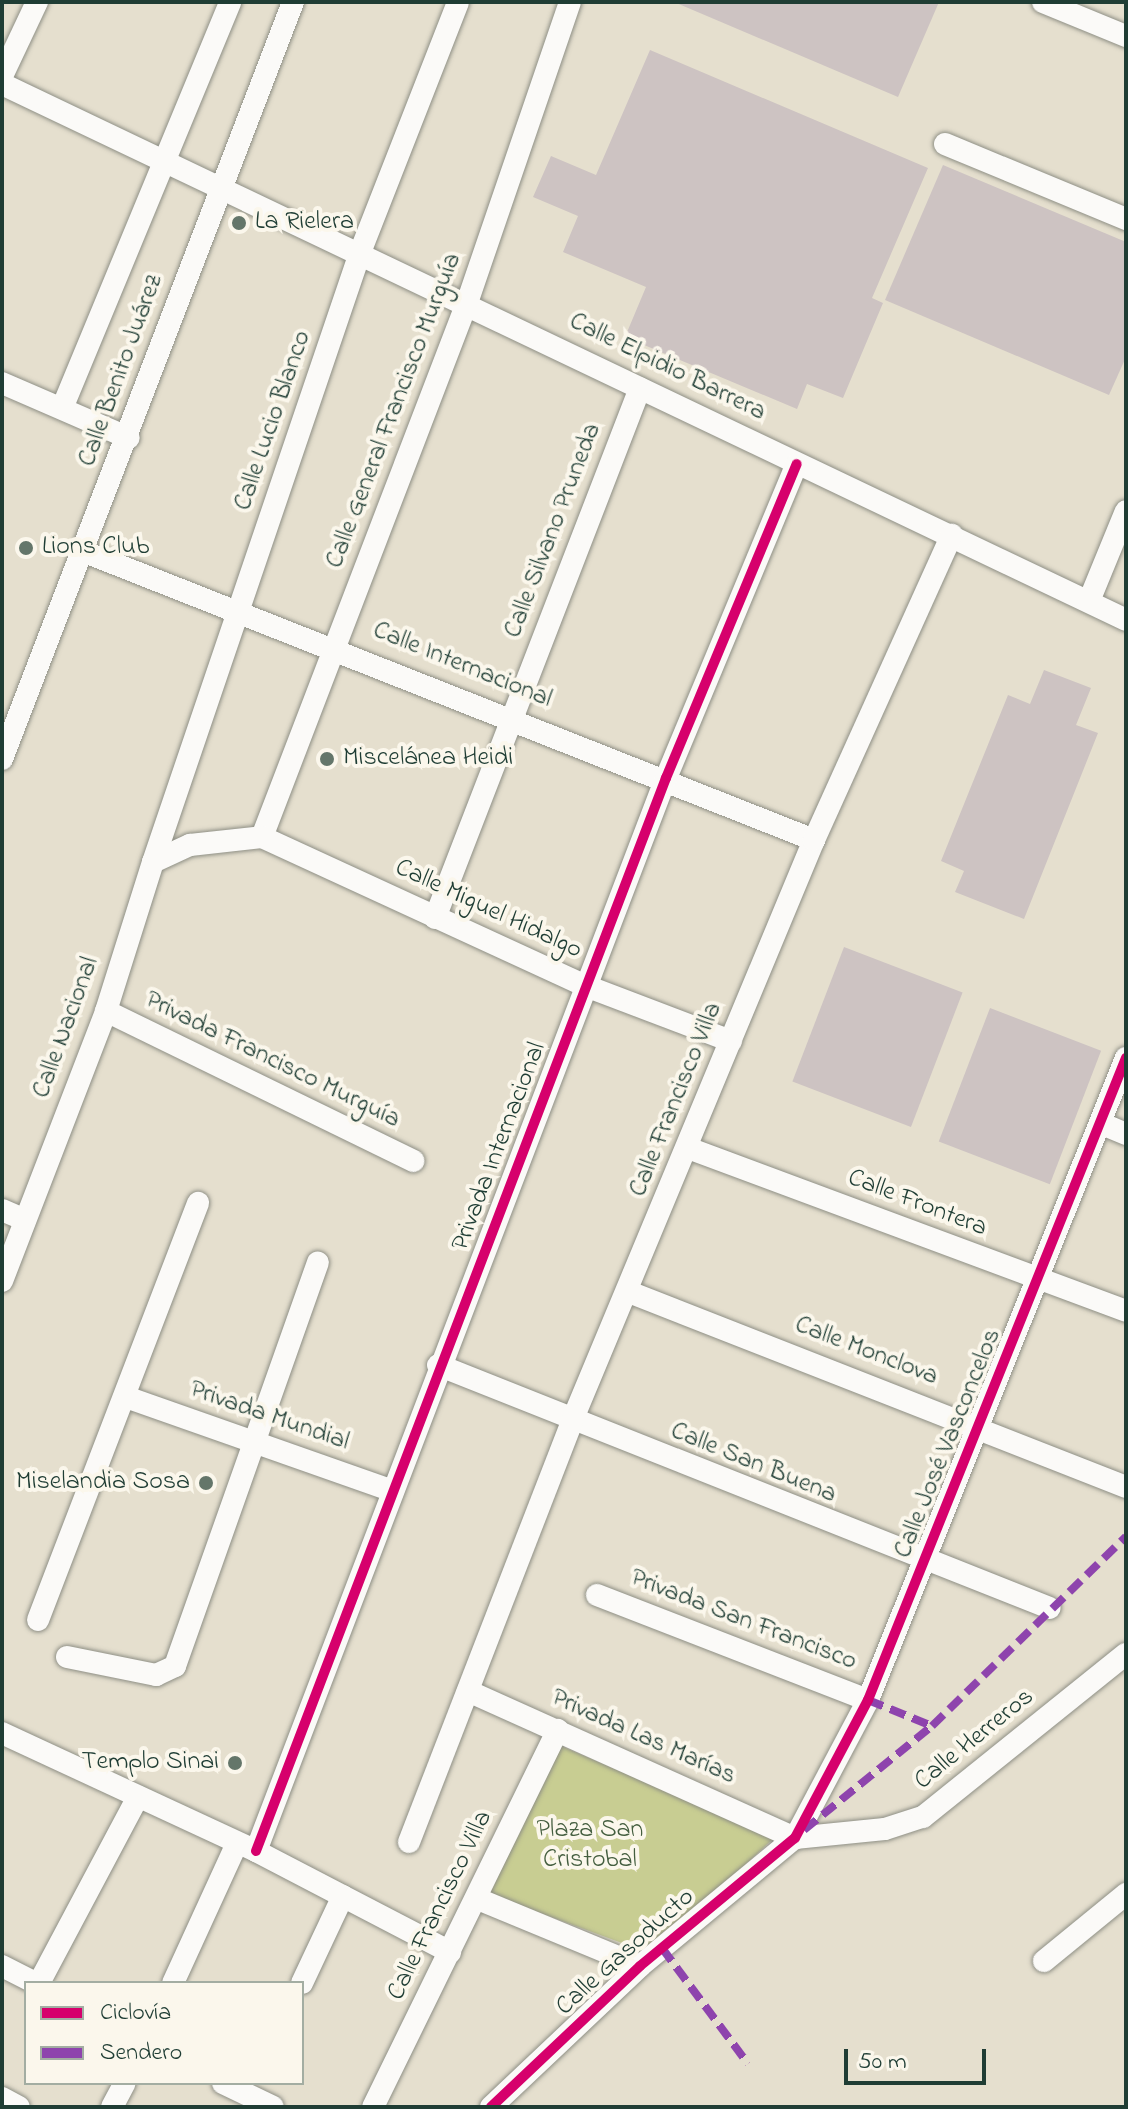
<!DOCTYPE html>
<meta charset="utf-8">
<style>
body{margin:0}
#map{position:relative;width:1128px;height:2109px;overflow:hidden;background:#e5dfce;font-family:"Indie Flower",sans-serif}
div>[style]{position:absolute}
.green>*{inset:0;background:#c8cd92}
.building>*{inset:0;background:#cdc3c2;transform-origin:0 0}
.roads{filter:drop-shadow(0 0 2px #8e8f85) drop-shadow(0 0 2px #8e8f85)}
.minor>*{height:22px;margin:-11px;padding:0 11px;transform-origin:11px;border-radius:11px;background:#fbfaf8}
.quiet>*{height:8px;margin-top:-4px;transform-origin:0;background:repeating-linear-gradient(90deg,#8e44ad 0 16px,transparent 0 24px)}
.cycleway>*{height:10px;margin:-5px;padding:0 5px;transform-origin:5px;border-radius:5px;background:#d6006c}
.dots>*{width:22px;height:22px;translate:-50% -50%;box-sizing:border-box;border:4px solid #fbf7ec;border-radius:50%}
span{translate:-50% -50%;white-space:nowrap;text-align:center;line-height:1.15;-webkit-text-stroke:8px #fbf7ec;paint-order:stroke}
.poi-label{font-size:26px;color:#1f3d34}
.left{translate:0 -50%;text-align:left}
.right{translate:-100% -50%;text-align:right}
.street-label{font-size:26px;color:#1f3d34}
.park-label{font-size:26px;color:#445e3f}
.frame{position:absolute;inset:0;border:4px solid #1f3d34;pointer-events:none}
.legend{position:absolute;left:24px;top:1981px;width:280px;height:104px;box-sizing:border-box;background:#fbf7ec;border:2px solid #a3ada2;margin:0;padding:10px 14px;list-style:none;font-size:24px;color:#1f3d34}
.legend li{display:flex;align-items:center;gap:16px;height:40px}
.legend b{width:40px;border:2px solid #a3ada2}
.scale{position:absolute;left:844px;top:2049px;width:142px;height:36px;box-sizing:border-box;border:4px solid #1f3d34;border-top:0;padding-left:10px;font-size:24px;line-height:28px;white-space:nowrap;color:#1f3d34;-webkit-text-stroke:6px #fbf7ec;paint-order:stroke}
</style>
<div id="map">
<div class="green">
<i style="clip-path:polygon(549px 1741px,775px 1837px,649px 1953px,473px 1888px)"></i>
</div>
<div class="building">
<i style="clip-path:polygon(674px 2px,939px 2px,898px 97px)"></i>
<i style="clip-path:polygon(650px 50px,928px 168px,872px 298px,883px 303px,843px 398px,807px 384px,797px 409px,625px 337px,646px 287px,563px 252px,578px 216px,533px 197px,551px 156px,596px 175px)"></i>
<i style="clip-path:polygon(943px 165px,1126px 242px,1126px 357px,1109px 395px,885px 300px)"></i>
<i style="clip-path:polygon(1044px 670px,1091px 688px,1076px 725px,1098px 733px,1024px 919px,955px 892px,964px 871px,941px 861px,1008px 695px,1030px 704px)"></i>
<i style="left:844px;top:947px;width:127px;height:144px;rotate:21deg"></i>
<i style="left:990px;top:1008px;width:119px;height:143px;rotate:21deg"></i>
</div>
<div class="roads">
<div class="minor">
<i style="left:1043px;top:2px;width:90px;rotate:22.3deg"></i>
<i style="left:2px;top:76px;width:82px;rotate:-64.7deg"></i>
<i style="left:2px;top:84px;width:1245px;rotate:25.49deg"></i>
<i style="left:945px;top:144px;width:196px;rotate:22.5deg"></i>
<i style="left:2px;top:383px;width:138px;rotate:23.4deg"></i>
<i style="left:63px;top:406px;width:437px;rotate:-67.5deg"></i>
<i style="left:85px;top:552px;width:784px;rotate:21.56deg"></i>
<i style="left:1089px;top:601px;width:97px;rotate:-67.7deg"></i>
<i style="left:2px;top:759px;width:811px;rotate:-68.97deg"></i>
<i style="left:262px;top:837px;width:575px;rotate:-69.01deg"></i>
<i style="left:468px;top:300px;width:315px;rotate:-71.1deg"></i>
<i style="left:153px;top:862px;width:646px;rotate:-71.23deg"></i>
<i style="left:361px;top:250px;width:266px;rotate:-68.6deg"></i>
<i style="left:435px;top:918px;width:568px;rotate:-68.85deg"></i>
<i style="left:106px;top:1011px;width:342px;rotate:26deg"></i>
<i style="left:1100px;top:1123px;width:28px;rotate:23deg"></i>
<i style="left:688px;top:1148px;width:467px;rotate:20.4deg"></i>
<i style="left:2px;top:1210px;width:25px;rotate:23deg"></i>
<i style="left:2px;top:1281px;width:289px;rotate:-68.9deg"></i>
<i style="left:106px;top:1011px;width:156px;rotate:-72.5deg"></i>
<i style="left:153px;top:862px;width:41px;rotate:-24.7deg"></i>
<i style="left:190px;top:845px;width:72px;rotate:-6.3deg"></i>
<i style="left:262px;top:837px;width:357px;rotate:24.7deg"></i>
<i style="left:586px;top:986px;width:155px;rotate:20.8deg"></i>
<i style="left:629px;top:1292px;width:534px;rotate:21.42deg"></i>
<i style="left:438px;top:1365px;width:658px;rotate:21.66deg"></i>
<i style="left:126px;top:1397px;width:283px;rotate:19.4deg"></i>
<i style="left:597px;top:1595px;width:291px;rotate:21.2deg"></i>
<i style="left:38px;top:1620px;width:447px;rotate:-69deg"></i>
<i style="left:67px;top:1657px;width:91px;rotate:11.4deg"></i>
<i style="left:156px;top:1675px;width:21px;rotate:-25deg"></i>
<i style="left:175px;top:1666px;width:428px;rotate:-70.5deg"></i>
<i style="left:468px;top:1691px;width:359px;rotate:24.2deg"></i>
<i style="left:2px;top:1733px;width:280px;rotate:24.9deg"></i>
<i style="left:256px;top:1851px;width:219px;rotate:27.5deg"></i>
<i style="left:795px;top:1838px;width:90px;rotate:-5.7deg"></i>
<i style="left:885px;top:1829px;width:40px;rotate:-18deg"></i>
<i style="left:923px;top:1817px;width:260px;rotate:-38.8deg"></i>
<i style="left:409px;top:1842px;width:451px;rotate:-68.8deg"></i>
<i style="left:572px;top:1421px;width:629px;rotate:-67.39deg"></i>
<i style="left:814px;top:840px;width:335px;rotate:-65.7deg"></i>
<i style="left:256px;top:1851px;width:1149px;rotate:-69.09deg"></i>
<i style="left:666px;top:778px;width:340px;rotate:-67.4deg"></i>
<i style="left:478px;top:1899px;width:175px;rotate:22.5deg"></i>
<i style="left:1044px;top:1961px;width:106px;rotate:-39.3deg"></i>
<i style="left:2px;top:1966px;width:37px;rotate:27deg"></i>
<i style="left:39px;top:1983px;width:211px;rotate:-62deg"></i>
<i style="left:173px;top:1983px;width:154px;rotate:-65.4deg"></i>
<i style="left:302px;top:1983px;width:96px;rotate:-64.8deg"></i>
<i style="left:223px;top:2083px;width:55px;rotate:25.6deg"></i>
<i style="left:2px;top:2098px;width:19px;rotate:28deg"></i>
<i style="left:112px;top:2107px;width:27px;rotate:-62deg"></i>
<i style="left:373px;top:2107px;width:420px;rotate:-63.9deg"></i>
<i style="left:491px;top:2107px;width:205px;rotate:-43.4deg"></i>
<i style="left:640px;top:1966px;width:201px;rotate:-39.6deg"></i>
<i style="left:795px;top:1838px;width:156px;rotate:-62.1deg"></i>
<i style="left:868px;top:1700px;width:692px;rotate:-68.11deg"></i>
</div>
</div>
<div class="quiet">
<i style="left:868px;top:1700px;width:69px;rotate:22.1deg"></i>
<i style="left:804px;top:1830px;width:165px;rotate:-39.1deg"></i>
<i style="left:932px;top:1726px;width:271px;rotate:-44.3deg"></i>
<i style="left:662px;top:1948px;width:144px;rotate:53.4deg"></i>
</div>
<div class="cycleway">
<i style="left:256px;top:1851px;width:1149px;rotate:-69.09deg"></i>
<i style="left:666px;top:778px;width:340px;rotate:-67.4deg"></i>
<i style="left:491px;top:2107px;width:205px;rotate:-43.4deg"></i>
<i style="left:640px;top:1966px;width:201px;rotate:-39.6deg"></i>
<i style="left:795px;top:1838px;width:156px;rotate:-62.1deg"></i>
<i style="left:868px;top:1700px;width:692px;rotate:-68.11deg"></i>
</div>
<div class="dots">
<i style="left:239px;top:223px;background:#64766a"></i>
<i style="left:26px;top:548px;background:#64766a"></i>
<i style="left:327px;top:759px;background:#64766a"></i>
<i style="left:206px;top:1483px;background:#64766a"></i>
<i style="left:235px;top:1763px;background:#64766a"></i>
</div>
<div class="poi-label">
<span class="left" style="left:255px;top:223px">La Rielera</span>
<span class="left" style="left:42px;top:548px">Lions Club</span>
<span class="left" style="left:343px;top:759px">Miscelánea Heidi</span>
<span class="right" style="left:190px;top:1483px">Miselandia Sosa</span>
<span class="right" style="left:219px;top:1763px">Templo Sinai</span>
</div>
<div class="street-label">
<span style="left:667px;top:368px;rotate:26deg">Calle Elpidio Barrera</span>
<span style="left:122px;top:371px;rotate:-70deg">Calle Benito Juárez</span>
<span style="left:395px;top:411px;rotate:-69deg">Calle General Francisco Murguía</span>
<span style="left:274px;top:421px;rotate:-71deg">Calle Lucio Blanco</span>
<span style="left:554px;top:531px;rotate:-69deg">Calle Silvano Pruneda</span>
<span style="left:462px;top:666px;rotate:22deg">Calle Internacional</span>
<span style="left:488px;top:910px;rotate:25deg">Calle Miguel Hidalgo</span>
<span style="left:67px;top:1028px;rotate:-70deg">Calle Nacional</span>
<span style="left:272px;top:1061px;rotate:26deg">Privada Francisco Murguía</span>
<span style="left:677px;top:1100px;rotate:-68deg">Calle Francisco Villa</span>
<span style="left:500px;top:1147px;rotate:-69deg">Privada Internacional</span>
<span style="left:917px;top:1204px;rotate:21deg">Calle Frontera</span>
<span style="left:866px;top:1352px;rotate:21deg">Calle Monclova</span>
<span style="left:269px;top:1417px;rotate:19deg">Privada Mundial</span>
<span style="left:949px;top:1444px;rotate:-68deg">Calle José Vasconcelos</span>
<span style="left:753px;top:1464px;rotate:22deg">Calle San Buena</span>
<span style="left:743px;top:1621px;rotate:21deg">Privada San Francisco</span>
<span style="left:643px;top:1738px;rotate:24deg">Privada Las Marías</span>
<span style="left:975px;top:1740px;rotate:-39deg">Calle Herreros</span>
<span style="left:441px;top:1906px;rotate:-64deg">Calle Francisco Villa</span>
<span style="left:626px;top:1953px;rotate:-42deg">Calle Gasoducto</span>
</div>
<div class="park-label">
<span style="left:590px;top:1846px">Plaza San<br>Cristobal</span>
</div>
<div class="frame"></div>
<ul class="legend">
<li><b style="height:10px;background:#d6006c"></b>Ciclovía</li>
<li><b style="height:10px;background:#8e44ad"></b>Sendero</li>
</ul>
<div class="scale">50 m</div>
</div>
